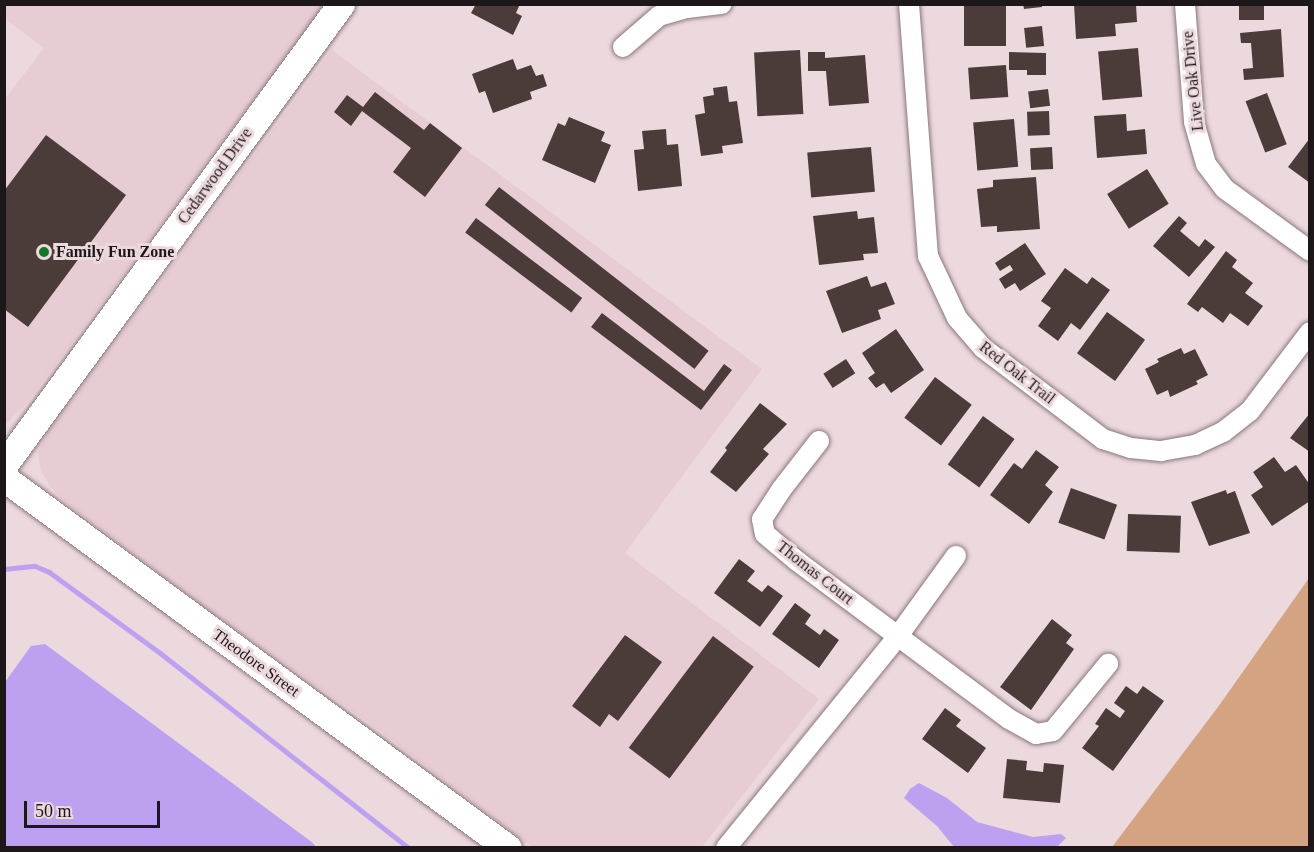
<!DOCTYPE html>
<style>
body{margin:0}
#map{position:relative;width:1314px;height:852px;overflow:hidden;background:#ecd9de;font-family:"Times New Roman",serif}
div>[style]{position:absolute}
.built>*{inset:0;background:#e8ccd4}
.green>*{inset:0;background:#d4a482}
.water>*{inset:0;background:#bda1f0}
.stream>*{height:5px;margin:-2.5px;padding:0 2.5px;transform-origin:2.5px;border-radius:2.5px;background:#bda1f0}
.building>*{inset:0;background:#4b3c3a;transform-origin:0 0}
.roads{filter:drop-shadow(0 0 2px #89777c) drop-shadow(0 0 2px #89777c)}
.street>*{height:20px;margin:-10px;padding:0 10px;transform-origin:10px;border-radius:10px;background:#fff}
.secondary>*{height:27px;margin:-13.5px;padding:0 13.5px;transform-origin:13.5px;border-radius:13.5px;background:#fff}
.dots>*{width:16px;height:16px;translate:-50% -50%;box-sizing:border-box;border:3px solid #ecd9de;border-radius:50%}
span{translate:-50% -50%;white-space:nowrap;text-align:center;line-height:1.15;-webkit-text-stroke:6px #ecd9de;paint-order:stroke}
.street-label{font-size:16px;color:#1d1719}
.poi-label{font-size:16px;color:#1d1719;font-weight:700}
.left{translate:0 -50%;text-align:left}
.frame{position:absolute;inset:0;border:6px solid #1d1719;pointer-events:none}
.scale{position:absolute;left:24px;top:801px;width:136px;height:27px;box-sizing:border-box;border:3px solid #1d1719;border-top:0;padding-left:8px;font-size:18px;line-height:21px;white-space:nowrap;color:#1d1719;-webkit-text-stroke:4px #ecd9de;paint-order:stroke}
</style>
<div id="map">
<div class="built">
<i style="clip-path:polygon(5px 5px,324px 5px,26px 404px,5px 425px,4px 100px,44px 48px,5px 19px)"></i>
<i style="clip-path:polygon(332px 50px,762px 369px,625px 553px,819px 699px,702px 847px,532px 847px,368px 722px,209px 610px,66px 503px,50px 486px,41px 471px,38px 452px,48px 433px)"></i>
</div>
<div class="green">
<i style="clip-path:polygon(1309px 578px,1309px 847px,1112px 847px,1218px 707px)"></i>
</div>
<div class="water">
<i style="clip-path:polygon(45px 644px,313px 843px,316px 847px,5px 847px,5px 682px,31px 646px)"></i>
<i style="clip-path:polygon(919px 783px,947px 798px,977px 822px,1033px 837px,1061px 834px,1066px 838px,1057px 847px,954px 847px,937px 826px,904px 798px,910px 789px)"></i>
</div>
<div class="stream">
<i style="left:4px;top:569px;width:31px;rotate:-6deg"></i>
<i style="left:35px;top:566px;width:15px;rotate:23deg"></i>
<i style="left:49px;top:572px;width:137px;rotate:36.1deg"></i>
<i style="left:160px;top:653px;width:316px;rotate:38.1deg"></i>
</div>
<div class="building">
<i style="clip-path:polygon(476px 4px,520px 4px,516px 13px,522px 16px,513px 35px,471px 13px)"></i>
<i style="clip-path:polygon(1023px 4px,1042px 4px,1042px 7px,1024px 9px)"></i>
<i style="clip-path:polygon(1074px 4px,1136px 4px,1137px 22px,1115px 24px,1116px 36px,1076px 39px)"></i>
<i style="left:1239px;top:4px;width:25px;height:16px"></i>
<i style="left:964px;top:5px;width:42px;height:41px"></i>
<i style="left:1042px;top:26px;width:20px;height:18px;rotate:84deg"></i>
<i style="clip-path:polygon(1281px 29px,1284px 77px,1244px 80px,1243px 69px,1253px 68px,1251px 43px,1241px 43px,1240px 33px)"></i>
<i style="left:1138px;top:48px;width:49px;height:40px;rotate:85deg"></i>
<i style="left:800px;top:50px;width:64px;height:46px;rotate:87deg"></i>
<i style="clip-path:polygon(808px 52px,825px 52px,825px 58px,865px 55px,869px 103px,829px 106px,826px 71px,808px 71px)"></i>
<i style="clip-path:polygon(1009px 52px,1046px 53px,1046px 75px,1027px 75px,1027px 70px,1009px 70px)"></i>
<i style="clip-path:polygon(513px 59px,517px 70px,531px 65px,536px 76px,543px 74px,547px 86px,530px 92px,532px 99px,493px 113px,485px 91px,479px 93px,472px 74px)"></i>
<i style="left:1006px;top:65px;width:32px;height:38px;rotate:86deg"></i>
<i style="clip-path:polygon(727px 86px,729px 102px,737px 101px,743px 143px,722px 146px,723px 153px,701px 156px,695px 115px,705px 113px,703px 97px,714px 95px,713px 88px)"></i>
<i style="left:1048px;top:89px;width:17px;height:20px;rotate:83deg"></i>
<i style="clip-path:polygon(375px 92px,424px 130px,430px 123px,462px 148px,425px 197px,393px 172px,411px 148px,362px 111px,351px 126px,334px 112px,347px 95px,363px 107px)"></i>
<i style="left:1267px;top:93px;width:55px;height:23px;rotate:69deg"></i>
<i style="left:1049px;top:111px;width:24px;height:22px;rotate:88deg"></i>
<i style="clip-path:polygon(1126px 114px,1127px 131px,1145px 129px,1147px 154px,1097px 158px,1094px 116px)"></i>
<i style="clip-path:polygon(569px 117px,605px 132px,601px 141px,611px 145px,595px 183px,542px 160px,558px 123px,565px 126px)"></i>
<i style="left:1014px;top:119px;width:48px;height:41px;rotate:85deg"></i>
<i style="clip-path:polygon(666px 129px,667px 145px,678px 144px,682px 186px,638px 191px,634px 150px,644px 149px,642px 131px)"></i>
<i style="clip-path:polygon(46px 135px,126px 195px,28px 327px,4px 309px,4px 191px)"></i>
<i style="clip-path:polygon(1310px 138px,1310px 183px,1288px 167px)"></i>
<i style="left:871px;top:147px;width:45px;height:64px;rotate:85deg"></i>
<i style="left:1052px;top:147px;width:22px;height:22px;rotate:87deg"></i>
<i style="left:1147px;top:169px;width:41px;height:47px;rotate:58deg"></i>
<i style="clip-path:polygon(1036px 177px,1040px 229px,997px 232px,997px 226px,981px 227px,977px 189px,993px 187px,993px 180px)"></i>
<i style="left:499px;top:187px;width:266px;height:23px;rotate:38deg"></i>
<i style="clip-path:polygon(857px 211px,858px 219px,874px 217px,878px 253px,863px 254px,864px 260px,819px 265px,813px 216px)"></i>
<i style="clip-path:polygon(1179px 216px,1187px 223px,1180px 231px,1199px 247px,1205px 239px,1215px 247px,1189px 277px,1153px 246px)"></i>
<i style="left:476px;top:218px;width:133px;height:18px;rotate:37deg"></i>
<i style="clip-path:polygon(1025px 243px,1046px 274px,1020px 291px,1015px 283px,1005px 289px,999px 279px,1013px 270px,1010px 265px,1000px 271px,995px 263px)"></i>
<i style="clip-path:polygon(1226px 251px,1237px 260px,1232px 267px,1253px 283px,1245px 293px,1263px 306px,1248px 326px,1230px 313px,1223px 323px,1202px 307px,1198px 312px,1187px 304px)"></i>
<i style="clip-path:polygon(1065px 268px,1087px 284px,1092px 277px,1110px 290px,1080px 330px,1071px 323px,1058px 341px,1038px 326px,1051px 308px,1041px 301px)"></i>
<i style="clip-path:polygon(867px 276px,871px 287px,886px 282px,895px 304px,878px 310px,881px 319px,842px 333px,826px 291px)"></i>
<i style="left:1107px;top:312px;width:47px;height:51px;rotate:36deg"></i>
<i style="clip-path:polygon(602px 313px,704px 391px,724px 364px,732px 370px,701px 410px,591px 327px)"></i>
<i style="clip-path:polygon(896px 329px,924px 370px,891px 393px,884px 383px,876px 388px,868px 378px,875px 373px,862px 353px)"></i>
<i style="clip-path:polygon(1181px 348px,1184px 354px,1195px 349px,1208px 375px,1196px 381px,1198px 384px,1170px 397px,1168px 390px,1157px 395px,1145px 369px,1159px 362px,1157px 359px)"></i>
<i style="left:846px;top:359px;width:17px;height:27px;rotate:57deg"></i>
<i style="left:935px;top:377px;width:46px;height:51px;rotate:37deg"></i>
<i style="clip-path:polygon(760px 403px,787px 424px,763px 449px,769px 454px,736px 492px,710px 472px,727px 450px,725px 448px)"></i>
<i style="clip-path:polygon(1310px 413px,1310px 452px,1290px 438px)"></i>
<i style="left:983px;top:416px;width:39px;height:60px;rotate:36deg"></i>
<i style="clip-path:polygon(1036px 450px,1059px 467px,1045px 485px,1053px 492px,1029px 524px,990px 495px,1014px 463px,1022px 469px)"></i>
<i style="clip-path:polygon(1274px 457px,1285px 472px,1296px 465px,1310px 485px,1310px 501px,1272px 526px,1251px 495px,1263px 487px,1253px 472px)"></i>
<i style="left:1071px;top:488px;width:49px;height:37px;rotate:20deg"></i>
<i style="clip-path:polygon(1226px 490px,1227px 494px,1235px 491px,1250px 533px,1209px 546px,1191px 502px)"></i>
<i style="left:1128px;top:514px;width:53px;height:37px;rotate:2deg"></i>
<i style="clip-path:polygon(739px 559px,755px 571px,747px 581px,762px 592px,768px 585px,783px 596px,760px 627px,714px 593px)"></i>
<i style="clip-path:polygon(795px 603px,811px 615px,805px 624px,820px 635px,824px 629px,839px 640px,819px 668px,772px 634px)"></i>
<i style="clip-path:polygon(1052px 619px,1072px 635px,1066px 643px,1074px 649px,1031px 710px,1000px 687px)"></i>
<i style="clip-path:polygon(625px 635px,662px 662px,618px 721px,609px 714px,600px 727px,572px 706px)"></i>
<i style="left:713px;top:636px;width:51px;height:140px;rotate:37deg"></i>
<i style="clip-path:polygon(1126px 686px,1137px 694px,1143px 686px,1164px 701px,1113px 771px,1082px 748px,1099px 726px,1095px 724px,1106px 708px,1120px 718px,1125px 711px,1114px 703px)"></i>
<i style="clip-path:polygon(945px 708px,961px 720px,956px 726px,986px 748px,968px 773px,922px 739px)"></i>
<i style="clip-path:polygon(1007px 759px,1027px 761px,1026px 770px,1043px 772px,1044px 763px,1064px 765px,1060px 803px,1003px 798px)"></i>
</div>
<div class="roads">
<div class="street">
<i style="left:909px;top:4px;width:253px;rotate:85.7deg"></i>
<i style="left:928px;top:256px;width:68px;rotate:64.9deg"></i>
<i style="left:957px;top:318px;width:40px;rotate:49deg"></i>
<i style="left:983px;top:348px;width:151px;rotate:37.2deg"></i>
<i style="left:1103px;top:439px;width:29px;rotate:18deg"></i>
<i style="left:1131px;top:448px;width:30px;rotate:6deg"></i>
<i style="left:1161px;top:451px;width:35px;rotate:-10deg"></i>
<i style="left:1195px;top:445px;width:31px;rotate:-25deg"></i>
<i style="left:1223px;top:432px;width:34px;rotate:-38deg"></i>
<i style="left:1250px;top:411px;width:99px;rotate:-52.8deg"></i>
<i style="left:1185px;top:4px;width:118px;rotate:85.6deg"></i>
<i style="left:1194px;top:122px;width:44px;rotate:74.1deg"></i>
<i style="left:1206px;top:164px;width:31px;rotate:53deg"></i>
<i style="left:1225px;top:189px;width:105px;rotate:36.1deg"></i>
<i style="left:623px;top:47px;width:48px;rotate:-40.7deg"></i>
<i style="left:659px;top:16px;width:29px;rotate:-16deg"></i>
<i style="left:687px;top:8px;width:35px;rotate:-7deg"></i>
<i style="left:819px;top:441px;width:62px;rotate:127.8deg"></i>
<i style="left:781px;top:490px;width:35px;rotate:123deg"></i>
<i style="left:762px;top:519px;width:15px;rotate:79deg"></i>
<i style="left:765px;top:534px;width:42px;rotate:40.2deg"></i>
<i style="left:797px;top:561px;width:264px;rotate:36.7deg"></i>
<i style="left:1009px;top:719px;width:31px;rotate:29deg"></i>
<i style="left:1036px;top:734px;width:17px;rotate:-10deg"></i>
<i style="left:1053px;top:731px;width:87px;rotate:-50.6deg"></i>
<i style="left:726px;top:848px;width:273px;rotate:-50.9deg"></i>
<i style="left:898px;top:636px;width:99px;rotate:-54.1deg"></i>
</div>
<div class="secondary">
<i style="left:4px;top:465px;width:571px;rotate:-53.83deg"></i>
<i style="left:4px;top:478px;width:625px;rotate:36.28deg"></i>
</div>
</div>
<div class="dots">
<i style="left:44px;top:252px;background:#147627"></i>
</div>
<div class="street-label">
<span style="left:1193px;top:81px;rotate:-96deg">Live Oak Drive</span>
<span style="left:215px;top:176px;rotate:-54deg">Cedarwood Drive</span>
<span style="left:1017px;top:373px;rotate:38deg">Red Oak Trail</span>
<span style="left:815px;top:573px;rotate:38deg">Thomas Court</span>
<span style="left:256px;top:663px;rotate:36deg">Theodore Street</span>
</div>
<div class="poi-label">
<span class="left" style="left:56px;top:252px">Family Fun Zone</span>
</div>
<div class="frame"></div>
<div class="scale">50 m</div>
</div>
